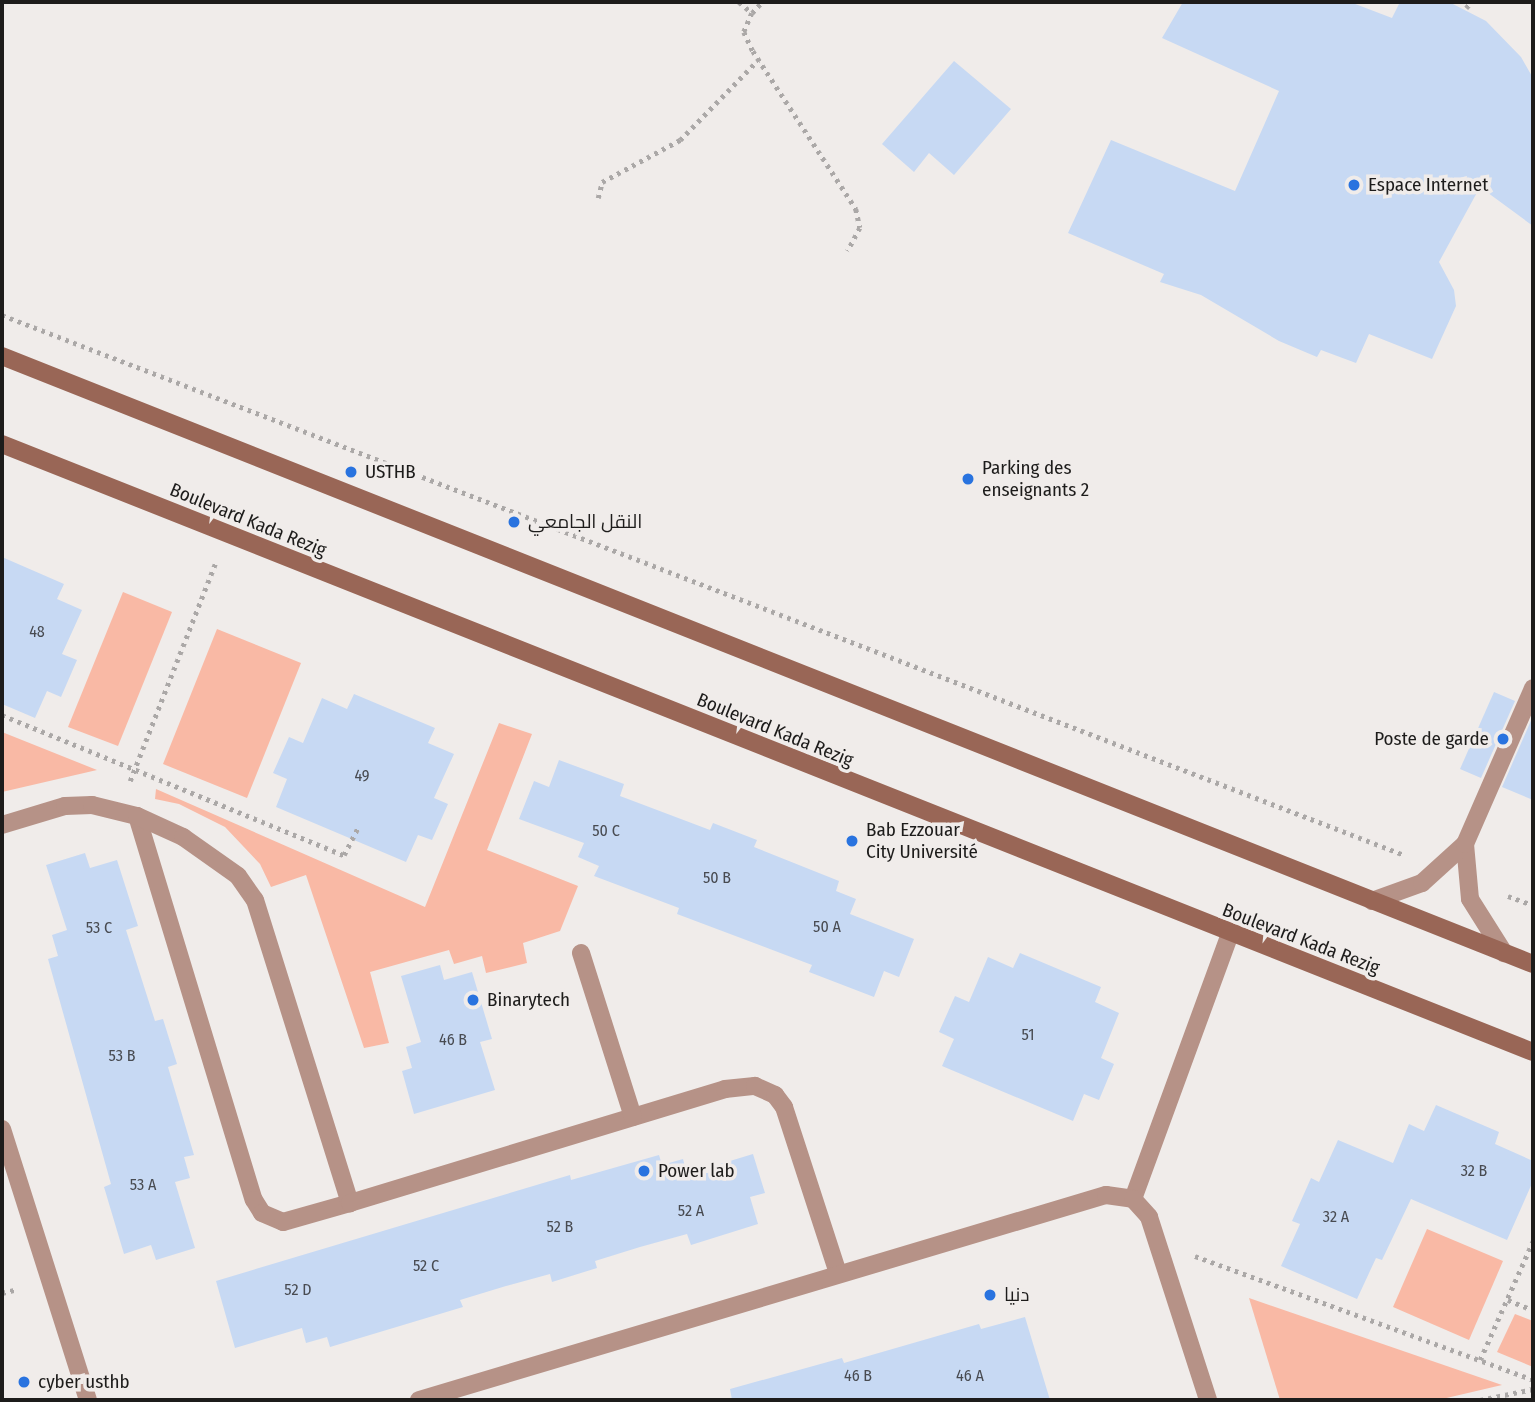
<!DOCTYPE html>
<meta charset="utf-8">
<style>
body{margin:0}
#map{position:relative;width:1535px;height:1402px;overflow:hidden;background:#f0ecea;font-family:"Fira Sans Condensed",Cairo,sans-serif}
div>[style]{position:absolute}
.green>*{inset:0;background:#f9b9a5}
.building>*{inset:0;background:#c7d9f3}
.path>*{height:4.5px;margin-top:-2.25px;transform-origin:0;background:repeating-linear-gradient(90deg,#aba8a7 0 3.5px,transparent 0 8.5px)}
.lane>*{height:18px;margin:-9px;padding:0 9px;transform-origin:9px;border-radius:9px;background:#b69287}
.street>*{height:18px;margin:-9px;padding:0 9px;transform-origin:9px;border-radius:9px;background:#b69287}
.secondary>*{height:18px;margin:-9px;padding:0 9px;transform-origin:9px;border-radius:9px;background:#996656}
.dots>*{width:19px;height:19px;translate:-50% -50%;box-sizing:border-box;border:4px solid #f0ecea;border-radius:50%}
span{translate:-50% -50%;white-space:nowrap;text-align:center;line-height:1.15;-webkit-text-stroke:7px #f0ecea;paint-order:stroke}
.number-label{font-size:16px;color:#484b51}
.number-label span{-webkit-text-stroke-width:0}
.poi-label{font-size:19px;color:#1d1c1b}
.left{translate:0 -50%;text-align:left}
.right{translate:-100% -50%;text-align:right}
.street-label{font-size:19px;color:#1d1c1b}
.frame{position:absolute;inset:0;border:4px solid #1d1c1b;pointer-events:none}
</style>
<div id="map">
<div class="green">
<div style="clip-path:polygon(123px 592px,172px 612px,118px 746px,68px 727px)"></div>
<div style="clip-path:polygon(217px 629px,301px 663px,247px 798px,163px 764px)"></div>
<div style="clip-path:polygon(499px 723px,532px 734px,487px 850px,578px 886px,560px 931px,523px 943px,527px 963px,486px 973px,482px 956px,454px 964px,449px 950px,370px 972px,389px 1043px,364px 1048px,306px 875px,271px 887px,260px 864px,225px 827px,179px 804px,155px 799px,156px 789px,425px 907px)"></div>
<div style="clip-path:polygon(2px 732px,97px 770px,2px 792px)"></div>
<div style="clip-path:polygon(1427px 1229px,1503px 1261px,1469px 1340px,1393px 1307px)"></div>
<div style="clip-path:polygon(1249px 1298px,1502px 1385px,1438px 1400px,1280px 1400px)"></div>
<div style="clip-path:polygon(1515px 1314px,1533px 1321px,1533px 1367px,1497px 1352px)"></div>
</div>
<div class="building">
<div style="clip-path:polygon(1183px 2px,1350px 2px,1392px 18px,1400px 2px,1449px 2px,1486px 21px,1521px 57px,1533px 78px,1533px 226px,1480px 187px,1439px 262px,1454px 290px,1456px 306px,1432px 359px,1369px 334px,1356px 363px,1321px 350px,1317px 357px,1279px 341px,1201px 295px,1160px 282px,1164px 274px,1068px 233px,1111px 140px,1235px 191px,1279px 91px,1162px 38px)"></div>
<div style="clip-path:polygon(954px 61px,1011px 109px,954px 175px,929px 153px,914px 172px,882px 144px)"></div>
<div style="clip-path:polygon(2px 557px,64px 584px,57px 599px,82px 610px,62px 654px,77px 660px,61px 697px,47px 691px,35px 718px,2px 704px)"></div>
<div style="clip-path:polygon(1494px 692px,1515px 701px,1481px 778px,1460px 769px)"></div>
<div style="clip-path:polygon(354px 694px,435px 728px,428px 743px,454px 754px,434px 798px,448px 804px,432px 840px,418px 835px,406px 862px,276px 807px,287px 779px,273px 773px,289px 737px,303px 743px,322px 698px,347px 709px)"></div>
<div style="clip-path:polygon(1533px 716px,1533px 800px,1502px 787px)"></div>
<div style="clip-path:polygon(559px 760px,624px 784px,620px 796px,710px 830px,713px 823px,757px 840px,754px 847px,839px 881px,836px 891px,856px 899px,850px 914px,914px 939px,899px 977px,884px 971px,874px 997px,809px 972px,812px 965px,677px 914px,679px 908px,594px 876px,599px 866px,578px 857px,584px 843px,519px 819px,534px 781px,549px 787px)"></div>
<div style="clip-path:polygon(85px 853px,90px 868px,117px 860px,138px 926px,126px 930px,155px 1021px,163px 1019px,177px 1064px,168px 1067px,194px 1155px,184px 1157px,190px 1178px,175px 1182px,195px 1248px,156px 1260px,151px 1245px,124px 1254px,104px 1187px,111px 1184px,48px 959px,58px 956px,52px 935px,67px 930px,46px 865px)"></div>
<div style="clip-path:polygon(1020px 953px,1101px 987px,1095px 1002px,1119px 1013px,1101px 1058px,1114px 1064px,1099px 1100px,1084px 1094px,1073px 1121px,942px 1066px,954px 1039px,939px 1032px,955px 996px,969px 1002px,988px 957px,1013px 968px)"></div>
<div style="clip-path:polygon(440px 965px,444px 980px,472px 972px,492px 1039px,480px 1042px,495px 1090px,414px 1114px,402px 1071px,412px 1068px,406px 1047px,421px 1042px,401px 976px)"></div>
<div style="clip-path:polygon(1436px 1105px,1499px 1132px,1495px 1144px,1533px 1161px,1533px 1181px,1507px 1240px,1411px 1199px,1382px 1260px,1376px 1258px,1357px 1299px,1281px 1266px,1300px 1224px,1292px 1221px,1311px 1178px,1319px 1182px,1338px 1140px,1393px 1163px,1409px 1124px,1424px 1131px)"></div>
<div style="clip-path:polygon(753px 1154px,765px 1193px,750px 1197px,758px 1224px,691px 1245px,687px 1234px,640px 1247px,595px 1261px,597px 1268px,552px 1282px,550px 1274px,506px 1286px,460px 1300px,463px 1307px,330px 1347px,327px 1337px,306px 1343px,302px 1328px,235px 1348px,216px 1281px,570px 1175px,571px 1180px,659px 1155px,662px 1165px,683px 1159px,687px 1174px)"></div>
<div style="clip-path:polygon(1025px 1317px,1050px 1400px,732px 1400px,730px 1389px,842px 1358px,844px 1363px,979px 1324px,981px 1329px)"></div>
</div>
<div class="path">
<div style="left:739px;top:2px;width:17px;rotate:40deg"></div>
<div style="left:752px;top:13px;width:15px;rotate:-48deg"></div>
<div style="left:1466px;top:8px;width:8px;rotate:-50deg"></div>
<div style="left:752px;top:13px;width:21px;rotate:113deg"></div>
<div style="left:744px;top:32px;width:21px;rotate:65deg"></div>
<div style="left:753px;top:51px;width:189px;rotate:56.9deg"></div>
<div style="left:856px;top:209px;width:19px;rotate:78deg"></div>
<div style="left:860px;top:228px;width:26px;rotate:118deg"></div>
<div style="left:598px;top:198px;width:16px;rotate:-76deg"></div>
<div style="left:602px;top:182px;width:89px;rotate:-28.3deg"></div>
<div style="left:680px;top:140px;width:112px;rotate:-45.7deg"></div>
<div style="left:2px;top:315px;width:1500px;rotate:21.06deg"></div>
<div style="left:2px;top:715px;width:370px;rotate:22.3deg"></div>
<div style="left:344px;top:855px;width:33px;rotate:-63deg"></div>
<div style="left:130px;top:781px;width:233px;rotate:-68.6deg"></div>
<div style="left:1508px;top:896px;width:27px;rotate:20deg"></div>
<div style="left:1195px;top:1256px;width:360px;rotate:20.1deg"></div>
<div style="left:2px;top:1293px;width:16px;rotate:-14deg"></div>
<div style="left:1508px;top:1300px;width:27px;rotate:22deg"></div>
<div style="left:1480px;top:1360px;width:130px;rotate:-66deg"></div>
<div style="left:1480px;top:1400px;width:54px;rotate:-11.7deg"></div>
</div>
<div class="lane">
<div style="left:1465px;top:844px;width:55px;rotate:84.8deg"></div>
<div style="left:1470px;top:899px;width:64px;rotate:57.8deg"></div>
<div style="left:1372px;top:901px;width:53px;rotate:-19.8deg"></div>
<div style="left:1422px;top:883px;width:58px;rotate:-42.2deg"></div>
<div style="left:1465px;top:844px;width:170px;rotate:-66.4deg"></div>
</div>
<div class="street">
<div style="left:137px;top:816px;width:401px;rotate:73.1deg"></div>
<div style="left:254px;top:1200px;width:15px;rotate:58deg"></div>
<div style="left:262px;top:1213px;width:23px;rotate:23deg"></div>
<div style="left:283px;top:1222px;width:70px;rotate:-15.8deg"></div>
<div style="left:2px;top:825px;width:66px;rotate:-16.8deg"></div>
<div style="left:65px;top:806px;width:27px;rotate:-2deg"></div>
<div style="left:92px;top:805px;width:46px;rotate:13.7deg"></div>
<div style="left:137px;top:816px;width:51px;rotate:24.5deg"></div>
<div style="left:183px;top:837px;width:67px;rotate:35.3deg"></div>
<div style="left:238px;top:876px;width:29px;rotate:55deg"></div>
<div style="left:255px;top:900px;width:318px;rotate:72.6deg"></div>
<div style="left:350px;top:1203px;width:392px;rotate:-16.9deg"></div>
<div style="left:725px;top:1089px;width:30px;rotate:-6deg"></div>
<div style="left:755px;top:1086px;width:22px;rotate:24deg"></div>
<div style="left:775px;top:1095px;width:15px;rotate:53deg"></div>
<div style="left:784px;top:1107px;width:175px;rotate:72deg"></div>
<div style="left:581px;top:953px;width:172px;rotate:72.4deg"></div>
<div style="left:2px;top:1129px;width:284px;rotate:72.4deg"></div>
<div style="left:1133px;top:1199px;width:282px;rotate:-69.9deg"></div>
<div style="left:419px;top:1400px;width:717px;rotate:-16.62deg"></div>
<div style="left:1106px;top:1195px;width:27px;rotate:8deg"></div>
<div style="left:1133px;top:1199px;width:24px;rotate:48deg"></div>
<div style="left:1149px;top:1217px;width:192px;rotate:72.1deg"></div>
</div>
<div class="secondary">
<div style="left:2px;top:356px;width:1647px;rotate:21.66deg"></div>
<div style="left:2px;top:444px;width:1647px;rotate:21.66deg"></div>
</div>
<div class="dots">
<div style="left:1354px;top:185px;background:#2973df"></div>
<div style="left:351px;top:472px;background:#2973df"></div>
<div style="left:968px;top:479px;background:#2973df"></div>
<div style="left:514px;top:522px;background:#2973df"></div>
<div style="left:1503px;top:739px;background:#2973df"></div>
<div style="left:852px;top:841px;background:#2973df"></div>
<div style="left:473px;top:1000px;background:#2973df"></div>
<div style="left:644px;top:1171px;background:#2973df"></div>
<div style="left:990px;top:1295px;background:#2973df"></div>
<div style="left:24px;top:1382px;background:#2973df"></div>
</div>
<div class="number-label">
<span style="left:37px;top:632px">48</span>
<span style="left:362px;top:776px">49</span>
<span style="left:606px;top:831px">50 C</span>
<span style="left:717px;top:878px">50 B</span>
<span style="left:827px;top:927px">50 A</span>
<span style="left:99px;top:928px">53 C</span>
<span style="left:1028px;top:1035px">51</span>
<span style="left:453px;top:1040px">46 B</span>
<span style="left:122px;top:1056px">53 B</span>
<span style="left:1474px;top:1171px">32 B</span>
<span style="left:143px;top:1185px">53 A</span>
<span style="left:691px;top:1211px">52 A</span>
<span style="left:1336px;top:1217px">32 A</span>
<span style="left:560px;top:1227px">52 B</span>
<span style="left:426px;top:1266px">52 C</span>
<span style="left:298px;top:1290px">52 D</span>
<span style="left:858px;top:1376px">46 B</span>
<span style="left:970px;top:1376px">46 A</span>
</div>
<div class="poi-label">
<span class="left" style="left:1368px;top:185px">Espace Internet</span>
<span class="left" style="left:982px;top:479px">Parking des<br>enseignants 2</span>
<span class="left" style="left:365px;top:472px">USTHB</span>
<span class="left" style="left:528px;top:522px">النقل الجامعي</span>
<span class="right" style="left:1489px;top:739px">Poste de garde</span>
<span class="left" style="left:866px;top:841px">Bab Ezzouar<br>City Université</span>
<span class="left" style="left:487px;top:1000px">Binarytech</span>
<span class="left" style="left:658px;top:1171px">Power lab</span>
<span class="left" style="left:1004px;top:1295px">دنيا</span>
<span class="left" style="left:38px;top:1382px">cyber usthb</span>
</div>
<div class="street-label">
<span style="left:248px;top:520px;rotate:22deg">Boulevard Kada Rezig</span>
<span style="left:775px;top:730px;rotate:22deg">Boulevard Kada Rezig</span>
<span style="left:1301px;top:939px;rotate:21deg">Boulevard Kada Rezig</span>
</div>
<div class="frame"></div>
</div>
